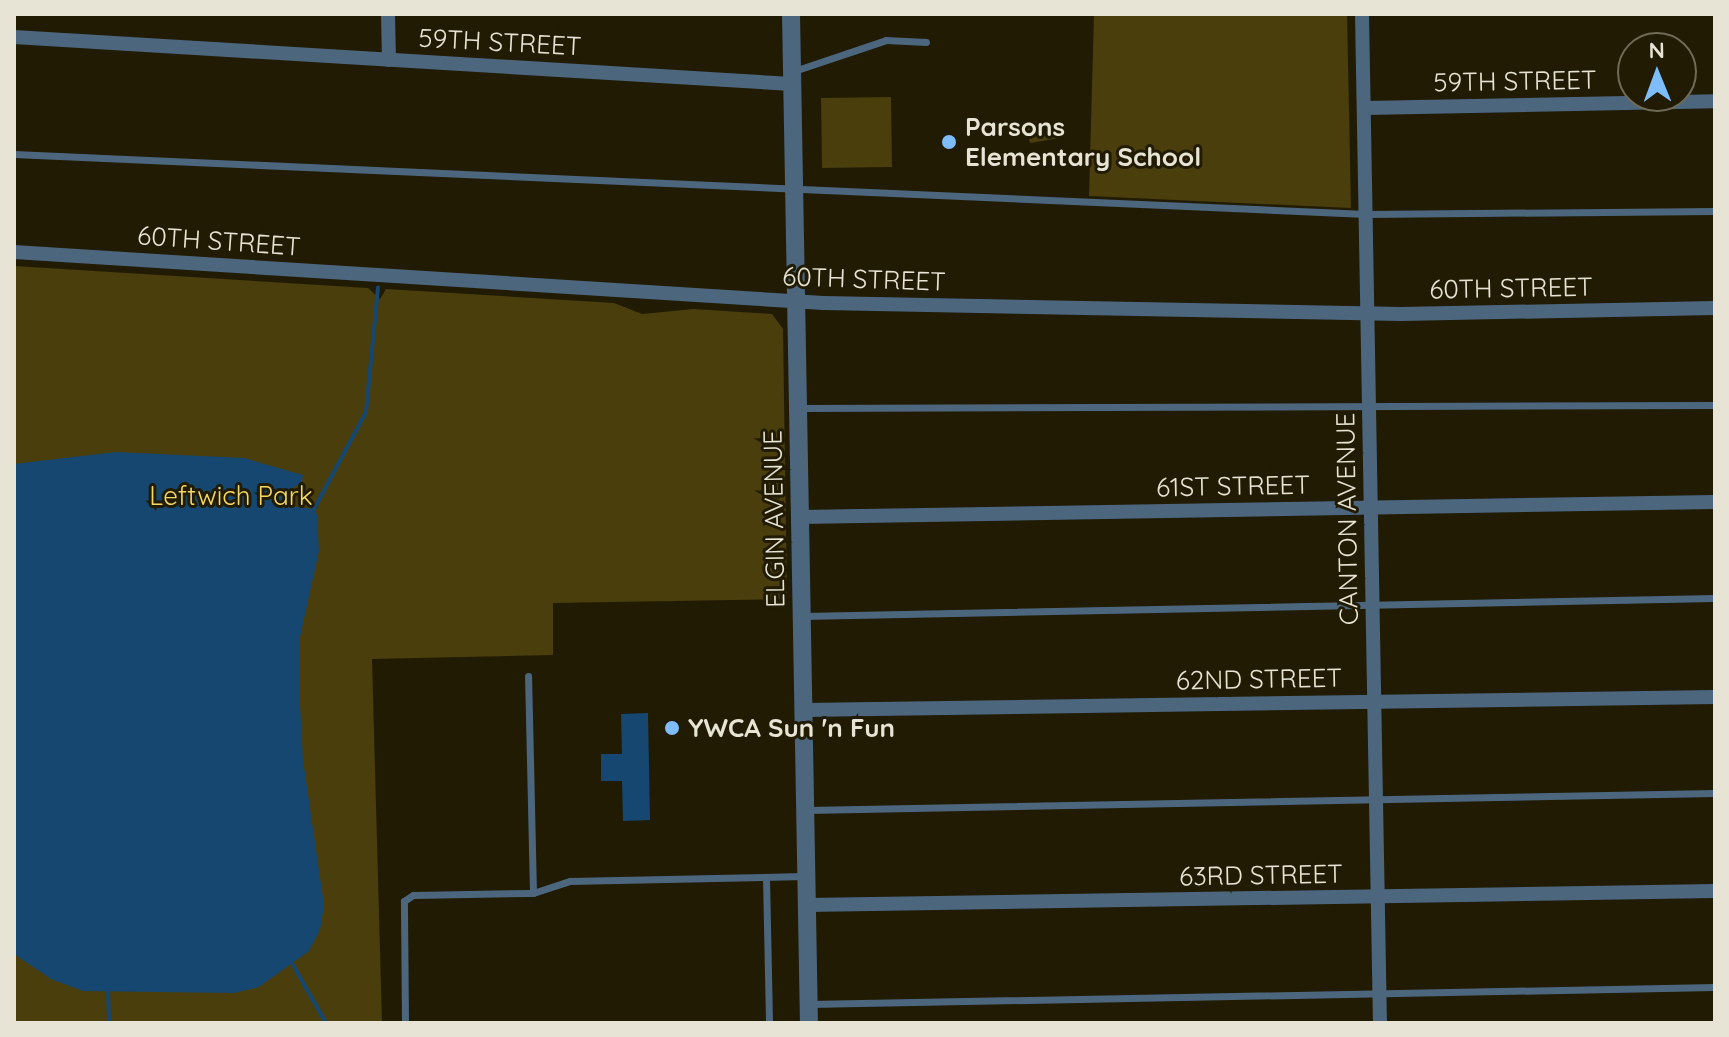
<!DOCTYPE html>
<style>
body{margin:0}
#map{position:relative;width:1729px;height:1037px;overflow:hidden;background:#211b03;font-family:Quicksand,sans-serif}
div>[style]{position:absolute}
.green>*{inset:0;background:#493e0c}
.water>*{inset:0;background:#164771}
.stream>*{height:4px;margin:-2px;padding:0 2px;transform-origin:2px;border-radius:2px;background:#164771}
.service>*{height:7px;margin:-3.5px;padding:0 3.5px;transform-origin:3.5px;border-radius:3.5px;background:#4c667e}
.minor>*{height:14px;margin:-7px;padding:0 7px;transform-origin:7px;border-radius:7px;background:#4c667e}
.tertiary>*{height:18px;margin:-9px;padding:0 9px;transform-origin:9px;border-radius:9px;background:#4c667e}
.dots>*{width:22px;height:22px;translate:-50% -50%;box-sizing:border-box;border:4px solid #211b03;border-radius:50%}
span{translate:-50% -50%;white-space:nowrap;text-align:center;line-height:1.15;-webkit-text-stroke:6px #211b03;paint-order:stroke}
.street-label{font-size:26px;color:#e7e4d5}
.poi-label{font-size:26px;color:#e7e4d5;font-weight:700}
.left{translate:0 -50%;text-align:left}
.park-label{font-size:26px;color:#f5d963}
.frame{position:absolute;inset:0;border:16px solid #e7e4d5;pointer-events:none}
.north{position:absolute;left:1617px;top:32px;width:80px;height:80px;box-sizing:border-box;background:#211b03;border:2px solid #706b57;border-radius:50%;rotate:359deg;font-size:22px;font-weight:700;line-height:32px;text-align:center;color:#e7e4d5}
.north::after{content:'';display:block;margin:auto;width:28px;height:36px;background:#7ebdf9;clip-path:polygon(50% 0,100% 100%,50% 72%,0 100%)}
</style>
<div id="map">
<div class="green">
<div style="clip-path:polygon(1094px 14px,1347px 14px,1351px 208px,1089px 196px)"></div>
<div style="clip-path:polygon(891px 97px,892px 167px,822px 168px,821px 98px)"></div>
<div style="clip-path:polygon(1030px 121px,1056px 123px,1060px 138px,1030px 143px,1025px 124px)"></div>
<div style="clip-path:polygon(14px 266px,368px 288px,380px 299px,386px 289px,614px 303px,642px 314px,694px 309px,772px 314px,783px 329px,787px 599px,553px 603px,553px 655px,372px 659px,382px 1023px,14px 1023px)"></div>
</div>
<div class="water">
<div style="clip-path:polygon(116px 452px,244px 458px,303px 475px,302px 482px,288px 491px,290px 506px,314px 509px,317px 515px,319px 551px,300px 637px,299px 686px,303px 760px,324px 905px,320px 930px,309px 951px,259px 987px,234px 993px,83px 991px,51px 979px,14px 954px,14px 464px)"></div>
<div style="clip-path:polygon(648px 713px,650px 820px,623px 821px,622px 781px,601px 781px,601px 754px,622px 754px,621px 714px)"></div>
</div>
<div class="stream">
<div style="left:314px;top:509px;width:110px;rotate:-61.8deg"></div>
<div style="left:366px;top:412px;width:125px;rotate:-84.5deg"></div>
<div style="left:293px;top:965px;width:67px;rotate:60.4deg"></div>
<div style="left:108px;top:991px;width:32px;rotate:88deg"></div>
</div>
<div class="service">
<div style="left:794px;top:71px;width:97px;rotate:-18.6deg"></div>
<div style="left:886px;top:40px;width:40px;rotate:2.9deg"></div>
<div style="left:14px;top:154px;width:1353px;rotate:2.54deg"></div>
<div style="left:1366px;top:214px;width:349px;rotate:-0.5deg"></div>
<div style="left:800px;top:408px;width:915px;rotate:-0.19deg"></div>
<div style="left:802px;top:616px;width:913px;rotate:-1.13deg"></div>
<div style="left:807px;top:810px;width:908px;rotate:-1.07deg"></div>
<div style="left:766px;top:878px;width:145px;rotate:88.8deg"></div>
<div style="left:533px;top:893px;width:39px;rotate:-18deg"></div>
<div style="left:570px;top:881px;width:235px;rotate:-1.2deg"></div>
<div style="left:809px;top:1004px;width:906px;rotate:-1.07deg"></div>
<div style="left:405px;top:1023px;width:122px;rotate:-90.5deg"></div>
<div style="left:404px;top:901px;width:11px;rotate:-34deg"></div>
<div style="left:413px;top:895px;width:120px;rotate:-1deg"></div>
<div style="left:533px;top:893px;width:217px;rotate:-91.3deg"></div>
</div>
<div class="minor">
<div style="left:388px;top:14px;width:46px;rotate:88.8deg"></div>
<div style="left:1362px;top:14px;width:1009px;rotate:88.98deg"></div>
<div style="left:14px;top:37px;width:779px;rotate:3.46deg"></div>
<div style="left:1364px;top:108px;width:351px;rotate:-1.1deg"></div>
<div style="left:14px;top:252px;width:811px;rotate:3.61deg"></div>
<div style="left:823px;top:303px;width:578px;rotate:1.09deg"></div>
<div style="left:1401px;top:314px;width:314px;rotate:-1.1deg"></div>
<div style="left:800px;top:517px;width:915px;rotate:-0.94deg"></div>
<div style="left:803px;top:710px;width:912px;rotate:-0.82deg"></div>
<div style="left:807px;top:905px;width:908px;rotate:-0.88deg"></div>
</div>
<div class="tertiary">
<div style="left:791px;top:14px;width:1009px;rotate:88.98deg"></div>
</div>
<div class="dots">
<div style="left:949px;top:142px;background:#7ebdf9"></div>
<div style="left:672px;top:728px;background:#7ebdf9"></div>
</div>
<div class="street-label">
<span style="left:500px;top:42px;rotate:3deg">59TH STREET</span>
<span style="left:1515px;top:81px;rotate:-1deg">59TH STREET</span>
<span style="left:219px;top:241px;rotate:4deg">60TH STREET</span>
<span style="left:864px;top:279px;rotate:2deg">60TH STREET</span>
<span style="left:1511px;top:288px;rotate:-1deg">60TH STREET</span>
<span style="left:1233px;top:486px;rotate:-1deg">61ST STREET</span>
<span style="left:774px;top:519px;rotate:-91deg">ELGIN AVENUE</span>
<span style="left:1347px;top:519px;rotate:-91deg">CANTON AVENUE</span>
<span style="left:1259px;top:679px;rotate:-1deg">62ND STREET</span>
<span style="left:1261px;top:875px;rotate:-1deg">63RD STREET</span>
</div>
<div class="poi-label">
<span class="left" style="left:965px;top:142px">Parsons<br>Elementary School</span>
<span class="left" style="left:688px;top:728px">YWCA Sun 'n Fun</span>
</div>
<div class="park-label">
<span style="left:231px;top:496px">Leftwich Park</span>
</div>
<div class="frame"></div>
<div class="north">N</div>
</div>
